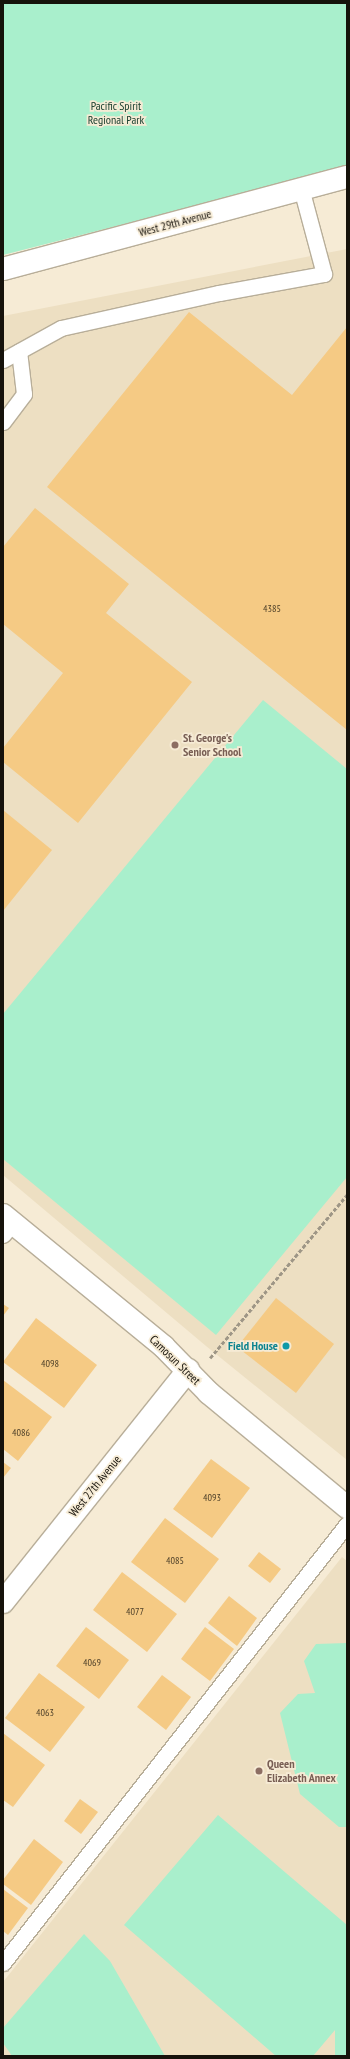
<!DOCTYPE html>
<style>
body{margin:0}
#map{position:relative;width:350px;height:2059px;overflow:hidden;background:#f6ebd5;font-family:"PT Sans Narrow",sans-serif}
div>[style]{position:absolute}
.built>*{inset:0;background:#eddfc2}
.green>*{inset:0;background:#a9efcc}
.building>*{inset:0;background:#f5ca84}
.path>*{height:2.5px;margin-top:-1.25px;transform-origin:0;background:repeating-linear-gradient(90deg,#9e9686 0 4px,transparent 0 6px)}
.roads{filter:drop-shadow(1px 0 #b8ae99) drop-shadow(-1px 0 #b8ae99) drop-shadow(0 1px #b8ae99) drop-shadow(0 -1px #b8ae99)}
.lane>*{height:15px;margin:-7.5px;padding:0 7.5px;transform-origin:7.5px;border-radius:7.5px;background:#fff}
.street>*{height:22px;margin:-11px;padding:0 11px;transform-origin:11px;border-radius:11px;background:#fff}
.dots>*{width:11px;height:11px;translate:-50% -50%;box-sizing:border-box;border:2px solid #f6ebd5;border-radius:50%}
span{translate:-50% -50%;white-space:nowrap;text-align:center;line-height:1.15;-webkit-text-stroke:3.5px #f6ebd5;paint-order:stroke}
.number-label{font-size:10px;color:#4e4029}
.number-label span{-webkit-text-stroke-width:0}
.park-label{font-size:12px;color:#1c4131}
.street-label{font-size:12px;color:#16120b}
.education-label{font-size:12px;color:#785e54;font-weight:700}
.left{translate:0 -50%;text-align:left}
.culture-label{font-size:12px;color:#0d838f;font-weight:700}
.right{translate:-100% -50%;text-align:right}
.frame{position:absolute;inset:0;border:4px solid #16120b;pointer-events:none}
</style>
<div id="map">
<div class="built">
<div style="clip-path:polygon(347px 249px,347px 1460px,206px 1346px,3px 1175px,3px 316px)"></div>
<div style="clip-path:polygon(342px 1557px,347px 1561px,347px 2056px,3px 2056px,3px 1982px)"></div>
</div>
<div class="green">
<div style="clip-path:polygon(3px 3px,347px 3px,347px 167px,3px 255px)"></div>
<div style="clip-path:polygon(263px 700px,347px 769px,347px 1177px,216px 1335px,3px 1159px,3px 1014px)"></div>
<div style="clip-path:polygon(347px 1643px,347px 1827px,339px 1827px,300px 1794px,280px 1713px,298px 1694px,315px 1693px,304px 1661px,316px 1644px)"></div>
<div style="clip-path:polygon(218px 1815px,347px 1925px,347px 2056px,335px 2056px,335px 2030px,313px 2056px,276px 2056px,124px 1925px)"></div>
<div style="clip-path:polygon(84px 1934px,110px 1961px,165px 2056px,12px 2056px,3px 2043px,3px 2028px)"></div>
</div>
<div class="building">
<div style="clip-path:polygon(189px 312px,292px 395px,347px 327px,347px 730px,47px 487px)"></div>
<div style="clip-path:polygon(35px 508px,129px 584px,106px 613px,192px 682px,78px 823px,3px 762px,3px 748px,63px 673px,3px 624px,3px 547px)"></div>
<div style="clip-path:polygon(3px 810px,52px 850px,3px 911px)"></div>
<div style="clip-path:polygon(276px 1298px,334px 1344px,296px 1393px,237px 1347px)"></div>
<div style="clip-path:polygon(3px 1304px,9px 1308px,3px 1316px)"></div>
<div style="clip-path:polygon(36px 1318px,97px 1365px,64px 1408px,3px 1362px)"></div>
<div style="clip-path:polygon(3px 1380px,52px 1417px,18px 1461px,3px 1449px)"></div>
<div style="clip-path:polygon(211px 1459px,250px 1488px,212px 1538px,173px 1509px)"></div>
<div style="clip-path:polygon(3px 1462px,11px 1468px,3px 1478px)"></div>
<div style="clip-path:polygon(165px 1518px,219px 1559px,185px 1603px,131px 1562px)"></div>
<div style="clip-path:polygon(259px 1552px,281px 1569px,270px 1583px,248px 1566px)"></div>
<div style="clip-path:polygon(122px 1572px,177px 1614px,147px 1652px,93px 1610px)"></div>
<div style="clip-path:polygon(229px 1596px,257px 1618px,237px 1646px,208px 1623px)"></div>
<div style="clip-path:polygon(86px 1627px,129px 1660px,99px 1699px,56px 1666px)"></div>
<div style="clip-path:polygon(205px 1627px,234px 1649px,210px 1681px,181px 1659px)"></div>
<div style="clip-path:polygon(39px 1673px,85px 1707px,50px 1752px,5px 1718px)"></div>
<div style="clip-path:polygon(162px 1675px,191px 1697px,166px 1730px,137px 1707px)"></div>
<div style="clip-path:polygon(3px 1733px,45px 1765px,13px 1807px,3px 1800px)"></div>
<div style="clip-path:polygon(80px 1799px,98px 1812px,81px 1834px,64px 1821px)"></div>
<div style="clip-path:polygon(34px 1839px,63px 1862px,31px 1905px,3px 1884px,3px 1880px)"></div>
<div style="clip-path:polygon(3px 1889px,28px 1908px,8px 1935px,3px 1931px)"></div>
</div>
<div class="path">
<div style="left:210px;top:1358px;width:213px;rotate:-50deg"></div>
</div>
<div class="roads">
<div class="lane">
<div style="left:3px;top:360px;width:66px;rotate:-28.9deg"></div>
<div style="left:61px;top:328px;width:162px;rotate:-12.5deg"></div>
<div style="left:219px;top:293px;width:107px;rotate:-10.3deg"></div>
<div style="left:324px;top:274px;width:89px;rotate:-105deg"></div>
<div style="left:3px;top:422px;width:35px;rotate:-53deg"></div>
<div style="left:24px;top:394px;width:43px;rotate:-96.6deg"></div>
<div style="left:3px;top:1235px;width:16px;rotate:-50deg"></div>
<div style="left:3px;top:1963px;width:558px;rotate:-51.92deg"></div>
</div>
<div class="street">
<div style="left:3px;top:269px;width:356px;rotate:-15deg"></div>
<div style="left:3px;top:1215px;width:208px;rotate:39.3deg"></div>
<div style="left:164px;top:1347px;width:64px;rotate:45.6deg"></div>
<div style="left:209px;top:1393px;width:179px;rotate:39.6deg"></div>
<div style="left:3px;top:1602px;width:297px;rotate:-51.4deg"></div>
</div>
</div>
<div class="dots">
<div style="left:175px;top:745px;background:#8d6e63"></div>
<div style="left:286px;top:1346px;background:#0f9aa8"></div>
<div style="left:259px;top:1771px;background:#8d6e63"></div>
</div>
<div class="number-label">
<span style="left:272px;top:609px">4385</span>
<span style="left:50px;top:1364px">4098</span>
<span style="left:21px;top:1433px">4086</span>
<span style="left:212px;top:1498px">4093</span>
<span style="left:175px;top:1561px">4085</span>
<span style="left:135px;top:1612px">4077</span>
<span style="left:92px;top:1663px">4069</span>
<span style="left:45px;top:1713px">4063</span>
</div>
<div class="park-label">
<span style="left:116px;top:113px">Pacific Spirit<br>Regional Park</span>
</div>
<div class="street-label">
<span style="left:175px;top:223px;rotate:-15deg">West 29th Avenue</span>
<span style="left:175px;top:1360px;rotate:44deg">Camosun Street</span>
<span style="left:95px;top:1486px;rotate:-51deg">West 27th Avenue</span>
</div>
<div class="education-label">
<span class="left" style="left:183px;top:745px">St. George's<br>Senior School</span>
<span class="left" style="left:267px;top:1771px">Queen<br>Elizabeth Annex</span>
</div>
<div class="culture-label">
<span class="right" style="left:278px;top:1346px">Field House</span>
</div>
<div class="frame"></div>
</div>
